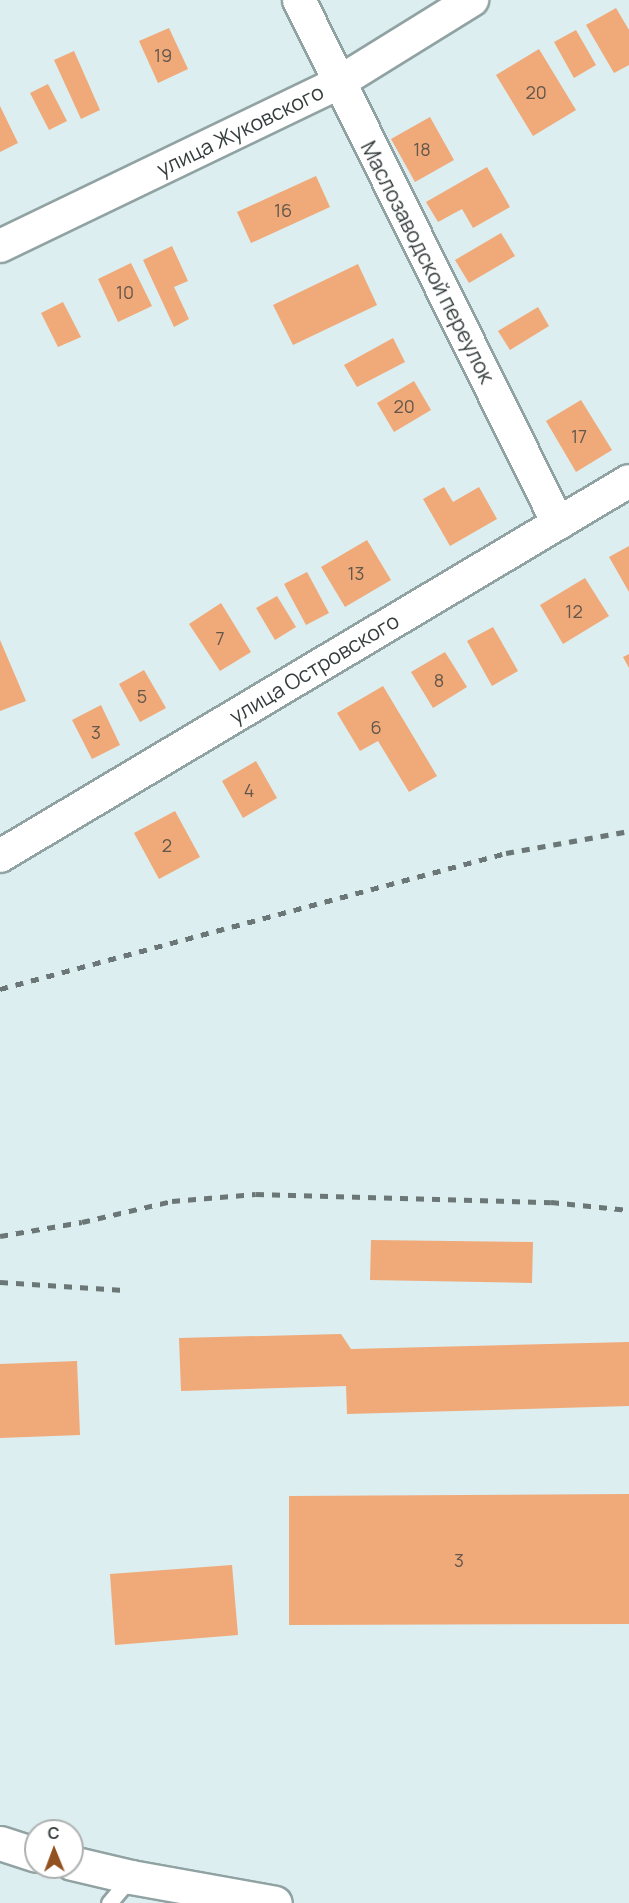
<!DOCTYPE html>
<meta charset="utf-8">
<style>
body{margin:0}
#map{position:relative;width:629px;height:1903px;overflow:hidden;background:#dceeef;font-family:Manrope,sans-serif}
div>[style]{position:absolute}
.building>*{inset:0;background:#f0a979}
.roads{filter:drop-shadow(2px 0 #91a2a3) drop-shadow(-2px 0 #91a2a3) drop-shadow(0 2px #91a2a3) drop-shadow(0 -2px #91a2a3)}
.service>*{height:15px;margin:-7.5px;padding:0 7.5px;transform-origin:7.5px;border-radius:7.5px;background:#fff}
.minor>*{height:32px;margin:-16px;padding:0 16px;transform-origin:16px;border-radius:16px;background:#fff}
.secondary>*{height:33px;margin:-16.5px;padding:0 16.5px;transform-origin:16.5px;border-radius:16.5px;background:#fff}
.rail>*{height:4.5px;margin-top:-2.25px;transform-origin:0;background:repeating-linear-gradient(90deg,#6b7676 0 8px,transparent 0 16px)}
span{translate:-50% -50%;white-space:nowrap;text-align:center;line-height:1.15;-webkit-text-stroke:4.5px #fff;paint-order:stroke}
.number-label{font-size:18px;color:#64574b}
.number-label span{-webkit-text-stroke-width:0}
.street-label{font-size:21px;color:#353c3c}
.north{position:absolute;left:24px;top:1819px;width:60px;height:60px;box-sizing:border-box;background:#fff;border:2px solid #aeb1b1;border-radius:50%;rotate:359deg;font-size:16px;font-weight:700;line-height:24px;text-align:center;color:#353c3c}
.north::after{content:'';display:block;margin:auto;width:21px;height:27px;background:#93511f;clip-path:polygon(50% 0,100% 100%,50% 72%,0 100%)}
</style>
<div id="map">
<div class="building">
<div style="clip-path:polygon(616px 8px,629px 30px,629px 65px,614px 73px,586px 25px)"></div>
<div style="clip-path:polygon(169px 28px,188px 69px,158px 83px,139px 41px)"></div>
<div style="clip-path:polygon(576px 30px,596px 65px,574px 78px,554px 42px)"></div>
<div style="clip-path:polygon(539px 49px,576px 110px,533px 136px,496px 75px)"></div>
<div style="clip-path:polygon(74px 51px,100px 110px,81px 119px,54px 60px)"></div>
<div style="clip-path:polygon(48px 84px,67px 121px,49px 130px,30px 93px)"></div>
<div style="clip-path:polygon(0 106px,18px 143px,0 152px)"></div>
<div style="clip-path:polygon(430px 117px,454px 160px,415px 182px,391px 139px)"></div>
<div style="clip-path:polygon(487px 167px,510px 207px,473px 228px,462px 209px,438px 222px,426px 202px)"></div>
<div style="clip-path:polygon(316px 176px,330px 207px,251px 243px,237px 212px)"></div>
<div style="clip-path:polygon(501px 233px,515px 256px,469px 283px,455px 260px)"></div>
<div style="clip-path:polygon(172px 246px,188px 281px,174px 287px,189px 319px,174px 327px,143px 260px)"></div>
<div style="clip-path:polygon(131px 263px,152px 306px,118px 322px,98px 279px)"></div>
<div style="clip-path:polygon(358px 264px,377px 305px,293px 345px,273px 305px)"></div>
<div style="clip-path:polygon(63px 302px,81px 337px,58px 347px,41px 313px)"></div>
<div style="clip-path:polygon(538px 307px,549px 326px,510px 350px,498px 331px)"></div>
<div style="clip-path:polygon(393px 338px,405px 362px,357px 387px,344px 365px)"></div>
<div style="clip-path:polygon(414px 381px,431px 410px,394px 432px,377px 403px)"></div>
<div style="clip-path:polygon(581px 400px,612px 450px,576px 472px,546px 421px)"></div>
<div style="clip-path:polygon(444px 487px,453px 502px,479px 487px,497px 519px,450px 546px,423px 499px)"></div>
<div style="clip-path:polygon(367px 540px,391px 580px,345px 607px,321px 567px)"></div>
<div style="clip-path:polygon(629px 546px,629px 592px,609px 557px)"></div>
<div style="clip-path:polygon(307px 572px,329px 613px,306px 625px,284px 584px)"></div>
<div style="clip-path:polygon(585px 578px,609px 616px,563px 644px,540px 605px)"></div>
<div style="clip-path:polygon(277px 596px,296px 627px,275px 640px,256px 608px)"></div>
<div style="clip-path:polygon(221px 603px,251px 652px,220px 671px,189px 624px)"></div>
<div style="clip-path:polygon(493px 627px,518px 671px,492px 686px,467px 641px)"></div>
<div style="clip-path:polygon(0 640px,26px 701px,0 711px)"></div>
<div style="clip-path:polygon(445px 652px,467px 687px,433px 708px,411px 672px)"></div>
<div style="clip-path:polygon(629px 654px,629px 668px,623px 657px)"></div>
<div style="clip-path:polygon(144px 670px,166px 708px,140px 722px,119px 684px)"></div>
<div style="clip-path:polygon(383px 686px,437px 776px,409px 792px,378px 741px,360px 751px,337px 713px)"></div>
<div style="clip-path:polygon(101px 705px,120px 745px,92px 759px,72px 720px)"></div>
<div style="clip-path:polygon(256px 761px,277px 798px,243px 818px,222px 781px)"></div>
<div style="clip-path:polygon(175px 811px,200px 857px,159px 879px,134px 833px)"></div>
<div style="clip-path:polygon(371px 1240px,533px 1242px,532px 1283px,370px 1280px)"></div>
<div style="clip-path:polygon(341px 1334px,351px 1349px,629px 1342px,629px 1406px,347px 1414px,346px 1386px,181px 1391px,179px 1338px)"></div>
<div style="clip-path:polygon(77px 1361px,80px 1435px,0 1438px,0 1364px)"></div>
<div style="clip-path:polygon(629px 1494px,629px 1624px,289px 1625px,289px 1496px)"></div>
<div style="clip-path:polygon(232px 1565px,238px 1635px,115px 1645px,110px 1574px)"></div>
</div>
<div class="roads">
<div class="service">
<div style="left:109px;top:1903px;width:34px;rotate:-50deg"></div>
</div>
<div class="minor">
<div style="left:299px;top:0;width:584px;rotate:63.65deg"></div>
<div style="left:0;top:246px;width:375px;rotate:-25.7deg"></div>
<div style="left:338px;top:83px;width:158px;rotate:-31.8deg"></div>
<div style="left:0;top:856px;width:732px;rotate:-30.8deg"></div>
</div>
<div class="secondary">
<div style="left:0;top:1843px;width:38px;rotate:18deg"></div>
<div style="left:72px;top:1863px;width:61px;rotate:13.3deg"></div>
<div style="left:131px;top:1877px;width:146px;rotate:10.2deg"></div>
</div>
</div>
<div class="rail">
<div style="left:0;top:989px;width:524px;rotate:-15.04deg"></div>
<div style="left:506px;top:853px;width:125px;rotate:-10.1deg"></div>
<div style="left:0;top:1236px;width:83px;rotate:-9.7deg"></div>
<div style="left:82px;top:1222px;width:92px;rotate:-13.1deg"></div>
<div style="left:172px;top:1201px;width:84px;rotate:-4.8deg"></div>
<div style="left:256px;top:1194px;width:295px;rotate:1.6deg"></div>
<div style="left:551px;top:1202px;width:78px;rotate:5.9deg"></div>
<div style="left:0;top:1282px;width:124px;rotate:3.7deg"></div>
</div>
<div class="number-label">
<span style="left:163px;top:55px">19</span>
<span style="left:536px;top:92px">20</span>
<span style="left:422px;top:149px">18</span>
<span style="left:283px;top:210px">16</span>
<span style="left:125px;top:292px">10</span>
<span style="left:404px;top:406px">20</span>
<span style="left:579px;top:436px">17</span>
<span style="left:356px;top:573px">13</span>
<span style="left:574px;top:611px">12</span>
<span style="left:220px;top:638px">7</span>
<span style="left:439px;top:680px">8</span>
<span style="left:142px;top:696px">5</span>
<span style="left:376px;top:727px">6</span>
<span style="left:96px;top:732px">3</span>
<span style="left:249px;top:790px">4</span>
<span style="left:167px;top:845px">2</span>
<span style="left:459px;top:1560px">3</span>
</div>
<div class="street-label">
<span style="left:240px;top:130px;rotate:-26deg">улица Жуковского</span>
<span style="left:428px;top:262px;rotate:63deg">Маслозаводской переулок</span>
<span style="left:314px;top:668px;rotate:-31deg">улица Островского</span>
</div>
<div class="north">С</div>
</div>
